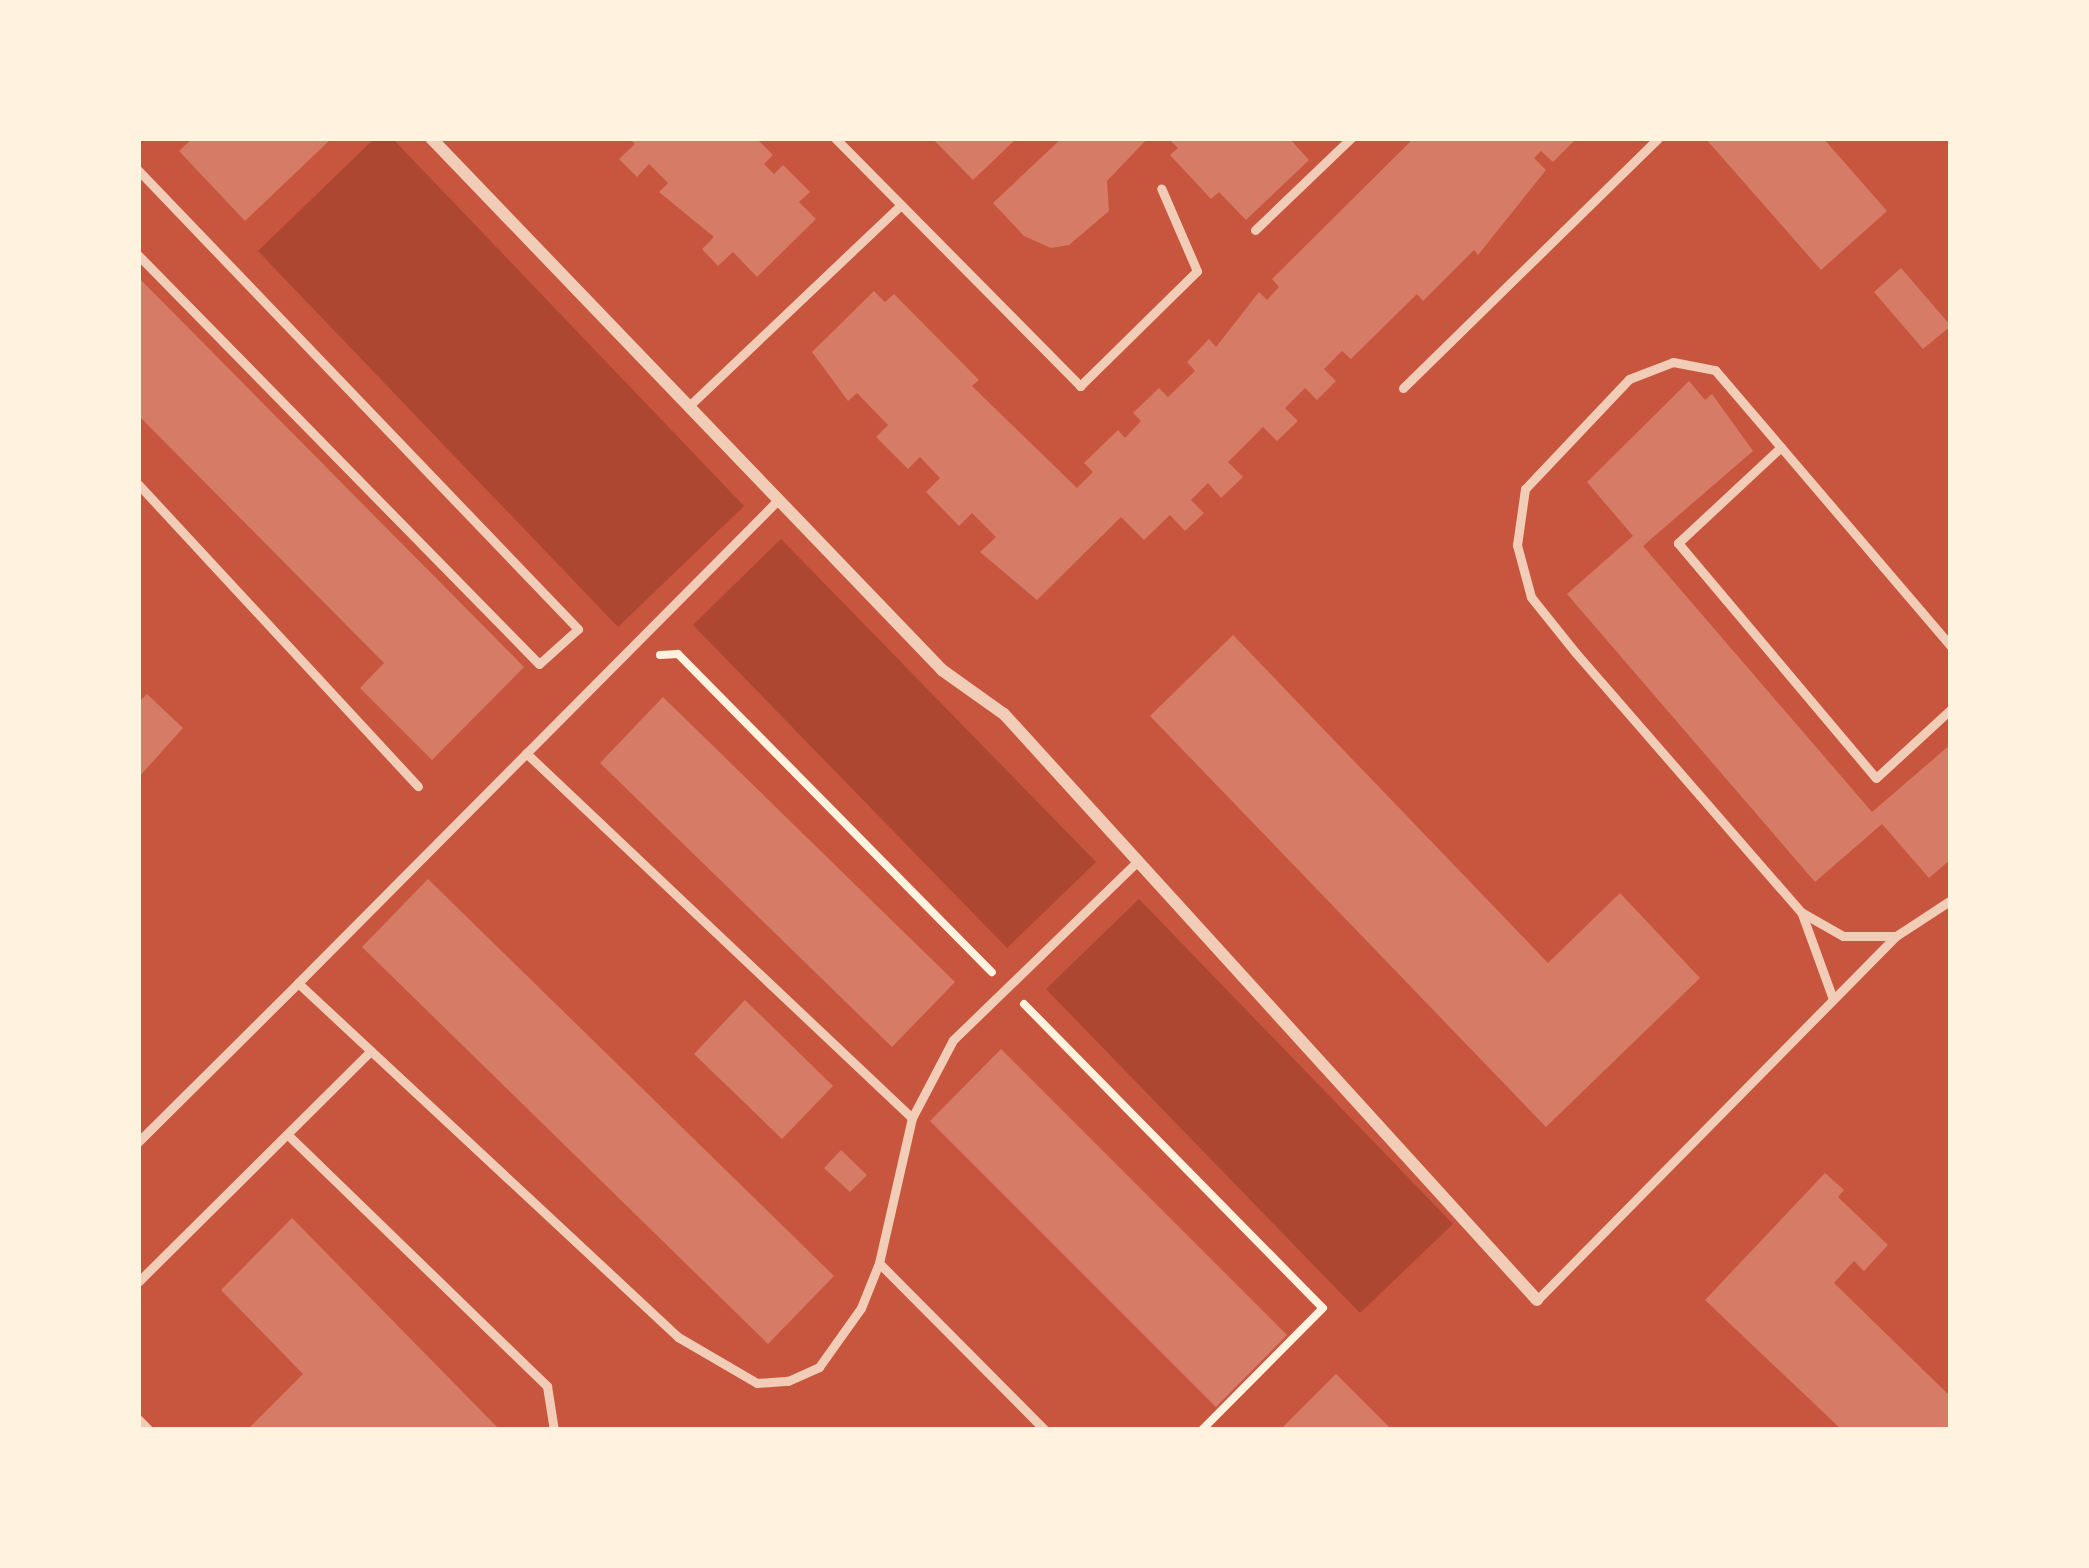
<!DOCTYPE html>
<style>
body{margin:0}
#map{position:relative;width:2089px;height:1568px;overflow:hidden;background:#c8553d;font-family:Raleway,sans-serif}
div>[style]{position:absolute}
.green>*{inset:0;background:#ae4732}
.building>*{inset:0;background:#d67c66}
.path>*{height:8px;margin:-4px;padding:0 4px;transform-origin:4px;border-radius:4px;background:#fff3e0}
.service>*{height:9px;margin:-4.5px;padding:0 4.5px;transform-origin:4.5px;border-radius:4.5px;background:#f1ccb7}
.minor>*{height:12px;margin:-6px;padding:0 6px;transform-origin:6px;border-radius:6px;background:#f1ccb7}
span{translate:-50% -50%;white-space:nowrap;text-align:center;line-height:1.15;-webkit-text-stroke:12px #fff3e0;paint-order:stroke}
.frame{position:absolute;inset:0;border:141px solid #fff3e0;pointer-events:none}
</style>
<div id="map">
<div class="green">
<div style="clip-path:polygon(375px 138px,392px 138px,744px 506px,618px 627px,258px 251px)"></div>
<div style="clip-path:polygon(781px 539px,1096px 862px,1007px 948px,693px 625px)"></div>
<div style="clip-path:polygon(1139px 899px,1453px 1224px,1360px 1313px,1046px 989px)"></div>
</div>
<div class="building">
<div style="clip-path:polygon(193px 138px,332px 138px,245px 221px,179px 151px)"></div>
<div style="clip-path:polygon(629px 138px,756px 138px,773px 155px,764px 164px,774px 174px,783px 165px,810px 192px,799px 202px,816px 219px,757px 277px,733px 252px,718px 266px,702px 249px,714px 237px,659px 192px,668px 183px,649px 164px,637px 177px,619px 159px,635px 144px)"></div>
<div style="clip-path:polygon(932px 138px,1017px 138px,973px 180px)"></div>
<div style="clip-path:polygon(1062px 138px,1148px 138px,1107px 181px,1109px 211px,1069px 245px,1051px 248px,1024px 236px,993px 203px)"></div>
<div style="clip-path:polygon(1168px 138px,1289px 138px,1309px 160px,1246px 220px,1219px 192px,1211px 199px,1170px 155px,1178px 148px)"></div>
<div style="clip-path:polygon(1414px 138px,1577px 138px,1553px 162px,1541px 151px,1534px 158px,1546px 170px,1478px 255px,1474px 250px,1423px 301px,1417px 294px,1351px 359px,1342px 351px,1324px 369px,1336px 381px,1317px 400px,1305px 388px,1285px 408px,1298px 421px,1277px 441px,1263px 427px,1228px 462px,1243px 477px,1221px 498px,1208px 483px,1191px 500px,1204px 513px,1185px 531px,1170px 515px,1144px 540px,1121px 517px,1037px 600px,980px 552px,996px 537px,972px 513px,959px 526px,926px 492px,940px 478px,920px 457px,908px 469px,876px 437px,888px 425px,857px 393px,848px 401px,812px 352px,874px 291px,885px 302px,894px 294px,979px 380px,972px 386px,1077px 488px,1093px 472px,1084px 463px,1118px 430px,1125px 438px,1141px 421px,1133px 413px,1159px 388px,1168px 397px,1195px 371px,1187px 362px,1209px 339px,1216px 347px,1259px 292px,1267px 300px,1279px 287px,1272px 279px)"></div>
<div style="clip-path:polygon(1705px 138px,1823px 138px,1887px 211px,1821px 270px)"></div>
<div style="clip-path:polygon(1901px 268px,1951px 326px,1923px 349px,1874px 292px)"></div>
<div style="clip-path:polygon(138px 277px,524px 667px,432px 760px,360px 688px,384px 663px,138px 415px)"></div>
<div style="clip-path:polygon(1689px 381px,1705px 400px,1712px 394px,1753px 451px,1643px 546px,1872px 812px,1951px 744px,1951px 859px,1929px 878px,1882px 824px,1815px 882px,1567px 594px,1633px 536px,1587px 482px)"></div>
<div style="clip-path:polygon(1233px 635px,1548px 963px,1620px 893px,1700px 978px,1546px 1127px,1150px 716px)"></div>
<div style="clip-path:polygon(147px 694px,183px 728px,138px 778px,138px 703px)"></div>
<div style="clip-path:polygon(663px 697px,955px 982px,892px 1047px,600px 763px)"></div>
<div style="clip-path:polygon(428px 879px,834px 1276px,768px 1344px,362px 947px)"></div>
<div style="clip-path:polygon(745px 1000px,833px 1086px,782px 1139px,694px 1054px)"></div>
<div style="clip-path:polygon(1001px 1049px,1287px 1335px,1216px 1407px,930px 1121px)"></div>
<div style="clip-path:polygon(841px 1150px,867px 1175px,850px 1192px,824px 1168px)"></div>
<div style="clip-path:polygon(1825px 1173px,1844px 1190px,1838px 1197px,1888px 1245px,1864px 1271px,1854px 1261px,1834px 1283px,1951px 1397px,1951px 1430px,1842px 1430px,1705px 1300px)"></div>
<div style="clip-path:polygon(292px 1218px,500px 1430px,247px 1430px,303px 1374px,221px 1290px)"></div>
<div style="clip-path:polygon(1336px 1374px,1392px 1430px,1280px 1430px)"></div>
</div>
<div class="path">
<div style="left:660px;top:655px;width:18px;rotate:-3deg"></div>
<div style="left:678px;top:654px;width:447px;rotate:45.4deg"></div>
<div style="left:1024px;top:1004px;width:426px;rotate:45.5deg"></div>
<div style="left:1323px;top:1308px;width:172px;rotate:134.8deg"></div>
</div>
<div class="service">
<div style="left:835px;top:138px;width:349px;rotate:45.3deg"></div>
<div style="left:1080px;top:386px;width:164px;rotate:-44.5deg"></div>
<div style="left:1197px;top:271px;width:90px;rotate:-113.4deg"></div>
<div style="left:138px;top:170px;width:636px;rotate:46.21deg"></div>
<div style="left:578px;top:629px;width:52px;rotate:138.1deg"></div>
<div style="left:539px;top:664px;width:573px;rotate:-134.43deg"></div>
<div style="left:1255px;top:230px;width:133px;rotate:-43.8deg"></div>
<div style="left:1403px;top:388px;width:357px;rotate:-44.4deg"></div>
<div style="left:690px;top:405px;width:291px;rotate:-43.5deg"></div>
<div style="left:1781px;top:447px;width:141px;rotate:137deg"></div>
<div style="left:1678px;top:543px;width:307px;rotate:49.9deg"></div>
<div style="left:1876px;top:778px;width:102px;rotate:-42.6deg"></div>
<div style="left:138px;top:484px;width:412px;rotate:47.2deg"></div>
<div style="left:526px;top:753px;width:531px;rotate:43.4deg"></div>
<div style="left:1802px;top:914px;width:90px;rotate:70deg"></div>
<div style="left:1896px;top:936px;width:53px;rotate:180deg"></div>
<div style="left:1843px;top:936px;width:48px;rotate:-150.3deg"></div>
<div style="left:1801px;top:912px;width:344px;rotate:-131deg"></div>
<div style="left:1575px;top:652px;width:70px;rotate:-128.7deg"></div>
<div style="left:1531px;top:597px;width:54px;rotate:-105.1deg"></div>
<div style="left:1517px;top:545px;width:57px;rotate:-81.9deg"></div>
<div style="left:1525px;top:489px;width:151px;rotate:-46.6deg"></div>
<div style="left:1629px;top:379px;width:47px;rotate:-21.1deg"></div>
<div style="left:1673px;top:362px;width:43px;rotate:10.8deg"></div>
<div style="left:1715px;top:370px;width:363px;rotate:49.5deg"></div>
<div style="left:298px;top:983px;width:682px;rotate:-45.18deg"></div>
<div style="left:288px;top:1135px;width:361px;rotate:44.1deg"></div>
<div style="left:547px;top:1386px;width:45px;rotate:81deg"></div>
<div style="left:138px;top:1142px;width:226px;rotate:-44.8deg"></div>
<div style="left:298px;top:983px;width:519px;rotate:42.97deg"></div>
<div style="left:678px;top:1337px;width:91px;rotate:30.2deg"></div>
<div style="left:757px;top:1383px;width:31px;rotate:-4deg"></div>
<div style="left:788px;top:1381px;width:34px;rotate:-24deg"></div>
<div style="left:819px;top:1367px;width:72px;rotate:-54.6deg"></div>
<div style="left:861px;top:1308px;width:48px;rotate:-68.2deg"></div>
<div style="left:879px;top:1263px;width:149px;rotate:-77.2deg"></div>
<div style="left:912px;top:1118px;width:88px;rotate:-62.3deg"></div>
<div style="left:953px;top:1040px;width:257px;rotate:-44.1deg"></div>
<div style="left:879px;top:1263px;width:235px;rotate:45.2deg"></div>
<div style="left:138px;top:1282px;width:328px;rotate:-44.8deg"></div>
<div style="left:1537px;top:1300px;width:511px;rotate:-45.4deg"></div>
<div style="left:1896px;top:936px;width:66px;rotate:-33.2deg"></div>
<div style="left:138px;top:1419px;width:16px;rotate:45deg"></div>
</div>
<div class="minor">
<div style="left:431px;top:138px;width:738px;rotate:46.15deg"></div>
<div style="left:942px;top:670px;width:76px;rotate:35.4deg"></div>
<div style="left:1004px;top:714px;width:792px;rotate:47.71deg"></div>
</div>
<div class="frame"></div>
</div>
